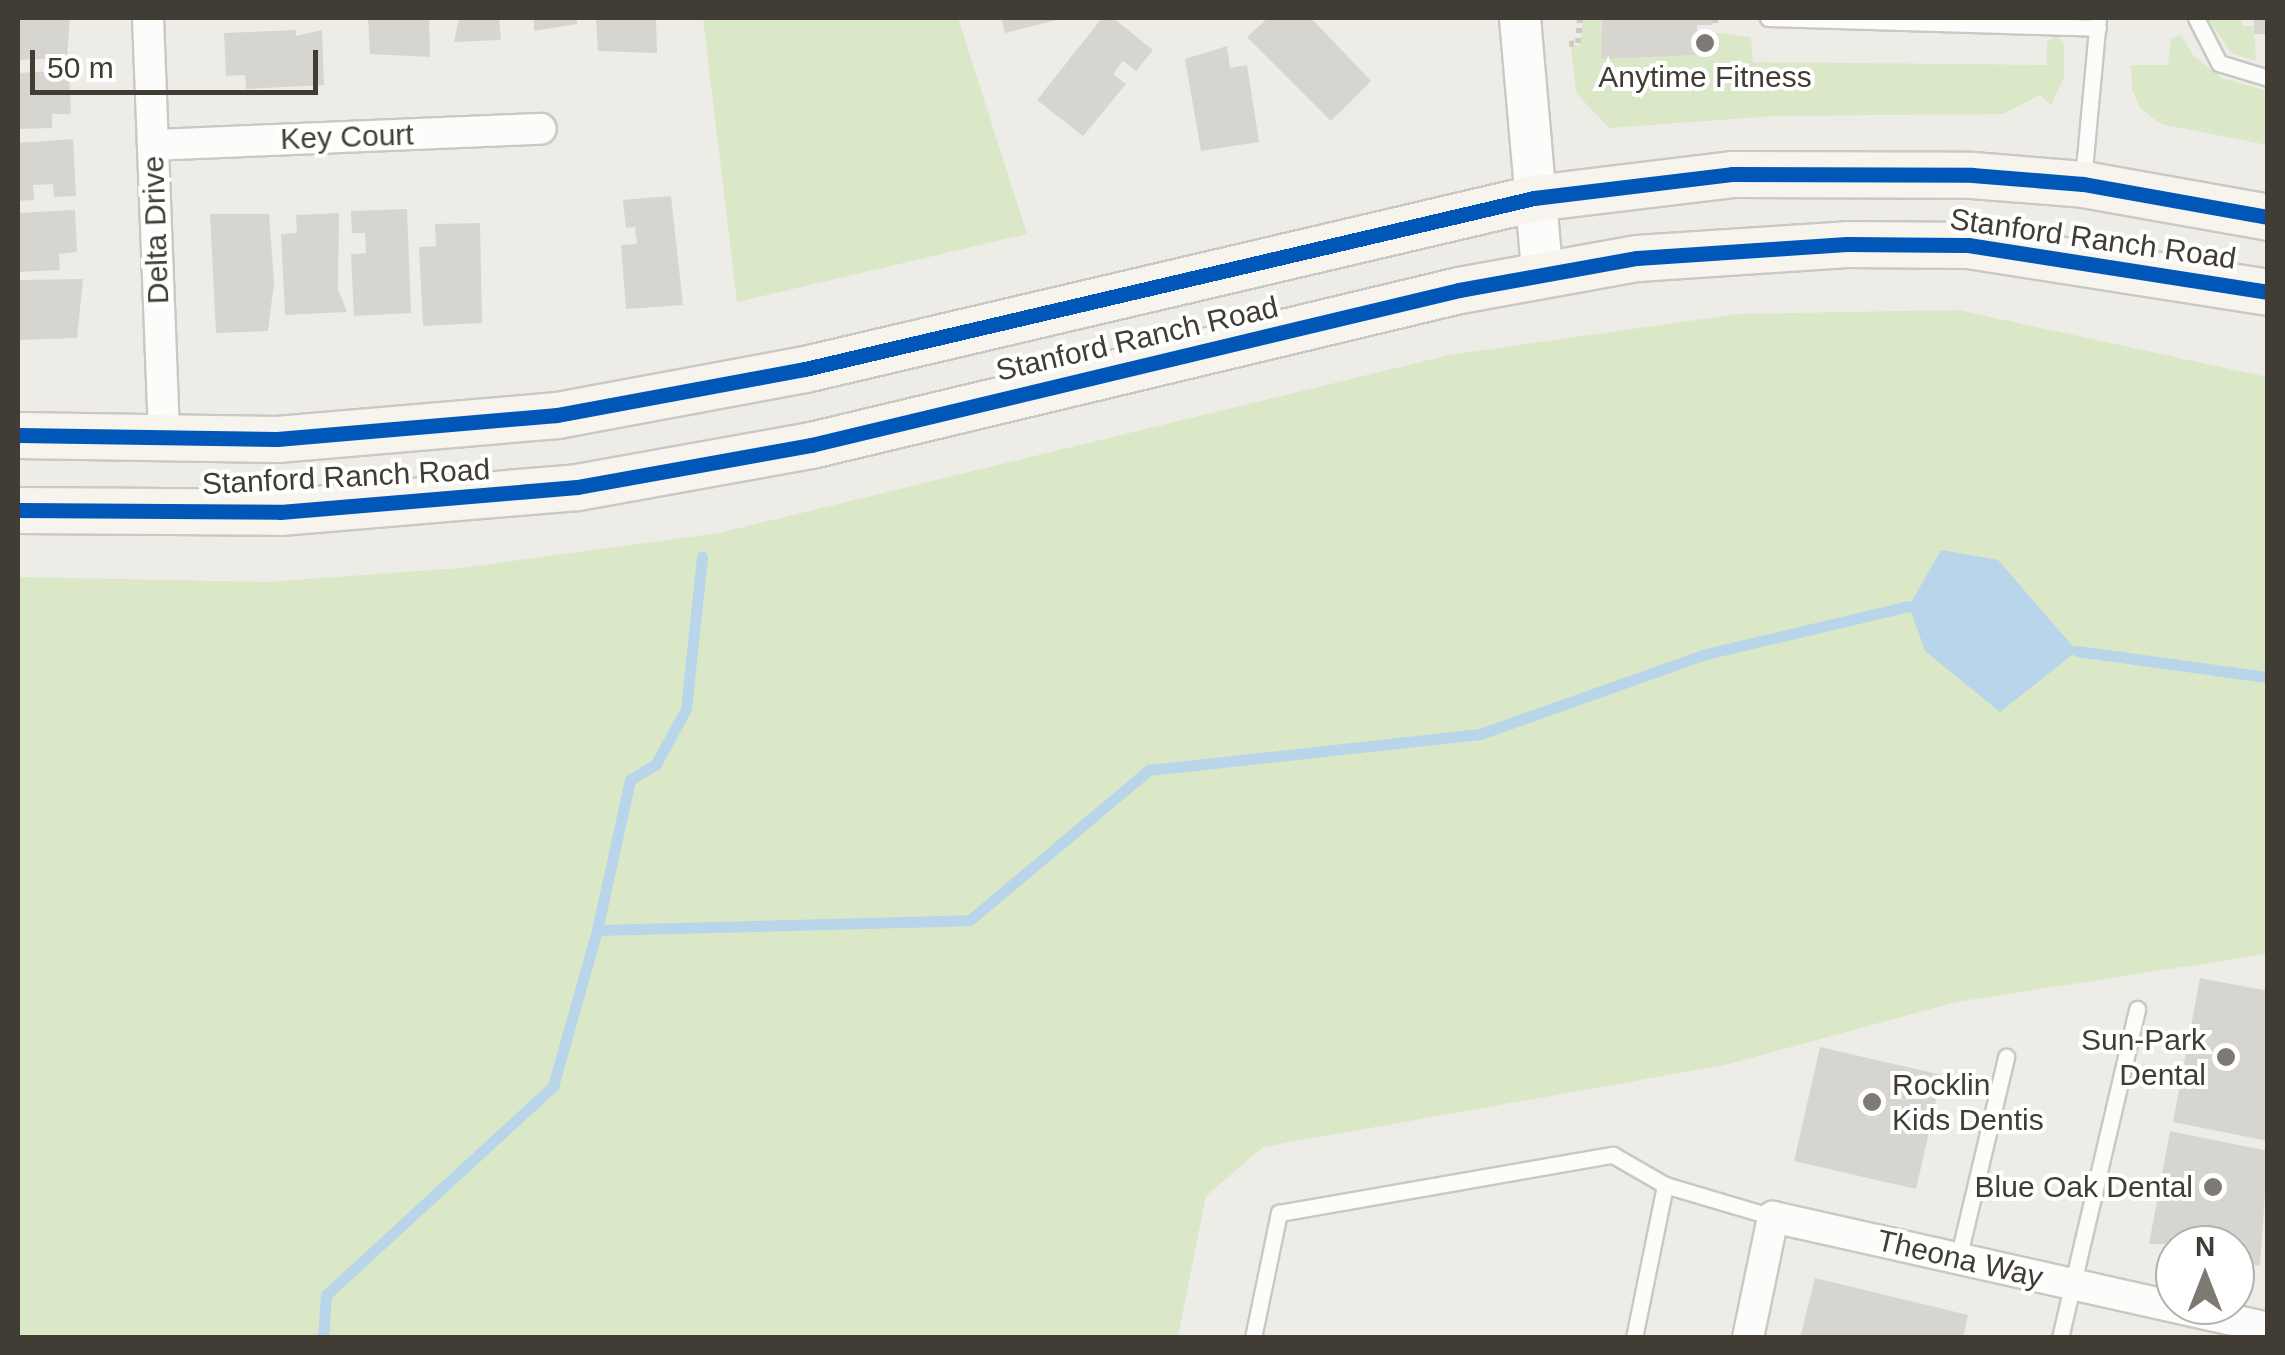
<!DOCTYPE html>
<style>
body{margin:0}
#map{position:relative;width:2285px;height:1355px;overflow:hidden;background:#eeece7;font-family:Arial,sans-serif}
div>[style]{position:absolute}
.green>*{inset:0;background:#dae8c8}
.water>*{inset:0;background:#b8d5ea}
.stream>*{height:11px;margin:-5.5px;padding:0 5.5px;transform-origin:5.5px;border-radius:5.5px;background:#b8d5ea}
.building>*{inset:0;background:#d7d5d0}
.path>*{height:6px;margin-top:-3px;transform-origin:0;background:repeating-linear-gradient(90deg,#cccac6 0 5px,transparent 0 10px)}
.roads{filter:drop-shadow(2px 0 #cac8c3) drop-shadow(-2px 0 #cac8c3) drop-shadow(0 2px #cac8c3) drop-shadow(0 -2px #cac8c3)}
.service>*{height:15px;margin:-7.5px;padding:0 7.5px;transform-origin:7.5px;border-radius:7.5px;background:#fcfcfb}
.minor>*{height:30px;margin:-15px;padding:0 15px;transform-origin:15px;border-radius:15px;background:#fcfcfb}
.tertiary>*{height:40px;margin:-20px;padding:0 20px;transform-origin:20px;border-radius:20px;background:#fcfcfb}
.secondary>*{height:45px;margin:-22.5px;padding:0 22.5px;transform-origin:22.5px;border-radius:22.5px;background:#f6f4ed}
.cycleway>*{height:15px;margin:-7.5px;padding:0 7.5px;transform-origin:7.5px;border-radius:7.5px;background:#0057b8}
.dots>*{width:28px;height:28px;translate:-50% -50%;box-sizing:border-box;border:5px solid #fff;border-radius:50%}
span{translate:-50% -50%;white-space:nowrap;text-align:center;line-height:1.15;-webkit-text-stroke:8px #fff;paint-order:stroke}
.poi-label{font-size:30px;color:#423d34}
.right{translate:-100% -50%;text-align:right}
.left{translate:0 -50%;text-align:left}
.street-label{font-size:30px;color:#423d34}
.frame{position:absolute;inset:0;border:20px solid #423d34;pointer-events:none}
.north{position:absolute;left:2155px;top:1225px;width:100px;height:100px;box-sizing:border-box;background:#fff;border:2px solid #b3b1ae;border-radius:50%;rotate:0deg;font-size:28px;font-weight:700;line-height:40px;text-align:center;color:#423d34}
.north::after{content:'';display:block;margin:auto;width:35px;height:45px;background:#7e7a73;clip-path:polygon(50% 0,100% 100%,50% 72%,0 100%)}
.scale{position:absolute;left:30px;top:50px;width:288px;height:45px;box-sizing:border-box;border:5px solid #423d34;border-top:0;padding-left:12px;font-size:30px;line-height:35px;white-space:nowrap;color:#423d34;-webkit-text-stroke:8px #fff;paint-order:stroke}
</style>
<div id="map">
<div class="green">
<div style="clip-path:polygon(703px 18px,958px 18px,1027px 234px,737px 302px)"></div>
<div style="clip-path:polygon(1583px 18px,1601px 18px,1602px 59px,1697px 55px,1697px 37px,1721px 33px,1751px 37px,1753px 62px,2047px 65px,2047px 42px,2056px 35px,2064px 44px,2064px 77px,2051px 105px,2040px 95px,2003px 114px,1775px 116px,1609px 128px,1576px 93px,1571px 47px,1580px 45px)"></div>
<div style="clip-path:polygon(2207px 18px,2242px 18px,2242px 26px,2254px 26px,2256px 61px,2232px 53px)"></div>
<div style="clip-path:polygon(2181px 35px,2193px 55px,2222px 78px,2267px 91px,2267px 145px,2161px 124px,2141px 109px,2132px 90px,2131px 65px,2168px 65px,2171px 38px)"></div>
<div style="clip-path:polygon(1958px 310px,2267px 377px,2267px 954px,1956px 1002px,1725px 1065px,1263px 1147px,1206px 1196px,1178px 1337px,18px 1338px,18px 577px,266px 582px,460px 568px,719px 533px,1449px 355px,1738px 314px)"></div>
</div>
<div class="water">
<div style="clip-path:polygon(1941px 550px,1998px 560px,2077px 651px,2000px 712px,1925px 651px,1909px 606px)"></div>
</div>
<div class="stream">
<div style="left:2077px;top:651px;width:193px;rotate:7.8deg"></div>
<div style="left:597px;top:930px;width:154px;rotate:-77.6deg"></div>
<div style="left:630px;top:780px;width:31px;rotate:-32deg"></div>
<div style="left:656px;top:764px;width:63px;rotate:-61.4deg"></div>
<div style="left:686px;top:709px;width:153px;rotate:-84deg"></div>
<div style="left:323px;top:1338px;width:43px;rotate:-86deg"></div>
<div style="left:326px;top:1295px;width:309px;rotate:-42.6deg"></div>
<div style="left:553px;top:1086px;width:162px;rotate:-74.2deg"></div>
<div style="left:597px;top:930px;width:373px;rotate:-1.5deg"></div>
<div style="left:970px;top:920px;width:234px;rotate:-40deg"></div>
<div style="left:1149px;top:770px;width:333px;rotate:-6.2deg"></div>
<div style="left:1480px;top:734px;width:240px;rotate:-19.5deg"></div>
<div style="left:1706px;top:654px;width:209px;rotate:-13.3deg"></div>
</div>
<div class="building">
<div style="clip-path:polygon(18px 18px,70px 18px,67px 58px,18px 60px)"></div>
<div style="clip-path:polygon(368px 18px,429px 18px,430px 57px,370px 54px)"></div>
<div style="clip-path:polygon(459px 18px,499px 18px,501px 40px,454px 42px)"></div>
<div style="clip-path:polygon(534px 18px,577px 18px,577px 24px,534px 31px)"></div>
<div style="clip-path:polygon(596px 18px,656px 18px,657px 53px,598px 51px)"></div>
<div style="clip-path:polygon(1001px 18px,1060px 18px,1060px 19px,1005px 33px)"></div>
<div style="clip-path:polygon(1102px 18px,1113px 18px,1153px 50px,1136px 71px,1123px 61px,1113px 74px,1126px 84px,1083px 136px,1037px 100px)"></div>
<div style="clip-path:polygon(1268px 18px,1311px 18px,1371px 81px,1331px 121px,1247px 37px)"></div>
<div style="clip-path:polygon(1602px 18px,1712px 18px,1712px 25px,1697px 25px,1697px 55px,1601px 59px)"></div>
<div style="clip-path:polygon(2254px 18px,2268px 18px,2268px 34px,2254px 34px)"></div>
<div style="clip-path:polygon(296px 30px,296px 36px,322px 30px,324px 85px,246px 89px,245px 75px,226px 76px,224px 33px)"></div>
<div style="clip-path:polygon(1227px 46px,1230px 68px,1247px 65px,1259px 142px,1201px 151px,1185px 59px)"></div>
<div style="clip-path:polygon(69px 70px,71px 114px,52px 114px,52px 128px,18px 129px,18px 73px)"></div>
<div style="clip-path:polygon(73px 139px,76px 196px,54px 197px,53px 184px,33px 185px,34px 200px,18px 201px,18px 143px)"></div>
<div style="clip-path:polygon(671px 196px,683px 305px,626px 309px,621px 245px,637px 244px,635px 227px,626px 228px,623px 200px)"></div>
<div style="clip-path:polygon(407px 209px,411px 313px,354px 316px,351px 254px,366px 253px,365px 233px,352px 233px,351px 211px)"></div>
<div style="clip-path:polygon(75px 210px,77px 252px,59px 254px,60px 270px,18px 272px,18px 213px)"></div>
<div style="clip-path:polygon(339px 213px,338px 289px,347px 312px,285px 315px,281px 234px,297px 233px,296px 215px)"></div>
<div style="clip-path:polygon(210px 214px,269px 214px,274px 283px,268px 331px,216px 333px)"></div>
<div style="clip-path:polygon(480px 223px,482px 323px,423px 326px,419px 247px,436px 246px,435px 224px)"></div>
<div style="clip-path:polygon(83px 279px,77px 338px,18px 340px,18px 280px)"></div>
<div style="clip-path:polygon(2200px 978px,2268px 991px,2268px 1141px,2173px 1122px)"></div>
<div style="clip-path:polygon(1820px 1047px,1942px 1075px,1916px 1189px,1794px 1161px)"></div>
<div style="clip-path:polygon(2170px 1131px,2268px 1151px,2260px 1266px,2235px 1261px,2235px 1245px,2149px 1244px)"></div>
<div style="clip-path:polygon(1815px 1278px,1968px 1315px,1963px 1338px,1800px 1338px)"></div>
</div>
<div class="path">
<div style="left:1715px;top:18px;width:8px;rotate:90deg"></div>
<div style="left:1569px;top:44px;width:9px;rotate:-6deg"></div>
<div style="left:1578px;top:43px;width:25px;rotate:-85deg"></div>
</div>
<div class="roads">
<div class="service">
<div style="left:1768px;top:18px;width:330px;rotate:1.7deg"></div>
<div style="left:2196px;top:18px;width:51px;rotate:62.9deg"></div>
<div style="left:2219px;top:63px;width:51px;rotate:17deg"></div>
<div style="left:2083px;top:180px;width:163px;rotate:-84.7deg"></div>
<div style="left:1958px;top:1259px;width:208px;rotate:-76.6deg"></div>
<div style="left:1253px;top:1338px;width:128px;rotate:-78.3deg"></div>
<div style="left:1279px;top:1213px;width:339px;rotate:-9.9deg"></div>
<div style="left:1613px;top:1155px;width:60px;rotate:30deg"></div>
<div style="left:1665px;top:1185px;width:113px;rotate:16.5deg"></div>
<div style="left:1634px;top:1338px;width:156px;rotate:-78.5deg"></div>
<div style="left:2060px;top:1338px;width:338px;rotate:-76.8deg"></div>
</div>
<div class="minor">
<div style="left:148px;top:18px;width:424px;rotate:87.8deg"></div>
<div style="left:153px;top:145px;width:388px;rotate:-2.4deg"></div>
<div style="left:1748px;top:1338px;width:124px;rotate:-78.3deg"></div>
<div style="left:1773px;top:1217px;width:507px;rotate:12.64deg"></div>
</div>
<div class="tertiary">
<div style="left:1520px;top:18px;width:255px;rotate:85deg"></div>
</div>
<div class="secondary">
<div style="left:18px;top:435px;width:259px;rotate:0.9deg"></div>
<div style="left:277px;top:439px;width:281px;rotate:-4.9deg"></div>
<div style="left:557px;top:415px;width:252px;rotate:-10.5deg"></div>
<div style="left:805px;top:369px;width:749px;rotate:-13.2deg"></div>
<div style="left:1534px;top:198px;width:199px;rotate:-6.9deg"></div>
<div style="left:1732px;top:174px;width:240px;rotate:0.2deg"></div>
<div style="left:1972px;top:175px;width:111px;rotate:4.6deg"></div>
<div style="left:2083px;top:184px;width:188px;rotate:10.1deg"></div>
<div style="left:18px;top:510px;width:262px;rotate:0.4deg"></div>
<div style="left:280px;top:512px;width:298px;rotate:-4.8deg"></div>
<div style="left:577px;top:487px;width:238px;rotate:-10.2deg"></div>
<div style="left:811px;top:445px;width:666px;rotate:-13.45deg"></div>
<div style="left:1459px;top:290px;width:181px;rotate:-10.2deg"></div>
<div style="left:1637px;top:258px;width:210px;rotate:-3.8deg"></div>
<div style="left:1847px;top:244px;width:121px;rotate:0.5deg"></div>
<div style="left:1968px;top:245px;width:304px;rotate:8.9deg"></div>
</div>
</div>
<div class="cycleway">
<div style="left:18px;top:435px;width:259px;rotate:0.9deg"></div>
<div style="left:277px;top:439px;width:281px;rotate:-4.9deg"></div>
<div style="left:557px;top:415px;width:252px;rotate:-10.5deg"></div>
<div style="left:805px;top:369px;width:749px;rotate:-13.2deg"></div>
<div style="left:1534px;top:198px;width:199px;rotate:-6.9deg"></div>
<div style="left:1732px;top:174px;width:240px;rotate:0.2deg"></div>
<div style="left:1972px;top:175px;width:111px;rotate:4.6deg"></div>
<div style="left:2083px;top:184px;width:188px;rotate:10.1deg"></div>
<div style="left:18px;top:510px;width:262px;rotate:0.4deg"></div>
<div style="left:280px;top:512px;width:298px;rotate:-4.8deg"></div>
<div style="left:577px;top:487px;width:238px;rotate:-10.2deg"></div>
<div style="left:811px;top:445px;width:666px;rotate:-13.45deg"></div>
<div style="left:1459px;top:290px;width:181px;rotate:-10.2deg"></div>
<div style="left:1637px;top:258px;width:210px;rotate:-3.8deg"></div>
<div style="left:1847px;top:244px;width:121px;rotate:0.5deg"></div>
<div style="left:1968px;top:245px;width:304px;rotate:8.9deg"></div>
</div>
<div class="dots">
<div style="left:1705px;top:43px;background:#7e7a73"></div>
<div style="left:2226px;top:1057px;background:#7e7a73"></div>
<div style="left:1872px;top:1102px;background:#7e7a73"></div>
<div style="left:2213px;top:1187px;background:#7e7a73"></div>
</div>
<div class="poi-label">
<span style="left:1705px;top:77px">Anytime Fitness</span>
<span class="right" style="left:2206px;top:1057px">Sun-Park<br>Dental</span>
<span class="left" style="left:1892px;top:1102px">Rocklin<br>Kids Dentis</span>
<span class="right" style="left:2193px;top:1187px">Blue Oak Dental</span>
</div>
<div class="street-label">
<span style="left:347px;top:137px;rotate:-2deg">Key Court</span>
<span style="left:156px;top:230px;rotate:-92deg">Delta Drive</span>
<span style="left:2093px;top:239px;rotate:8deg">Stanford Ranch Road</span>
<span style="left:1137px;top:339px;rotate:-13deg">Stanford Ranch Road</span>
<span style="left:346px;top:477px;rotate:-3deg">Stanford Ranch Road</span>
<span style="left:1960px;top:1259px;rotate:13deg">Theona Way</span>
</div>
<div class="frame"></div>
<div class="north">N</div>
<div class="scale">50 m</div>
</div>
